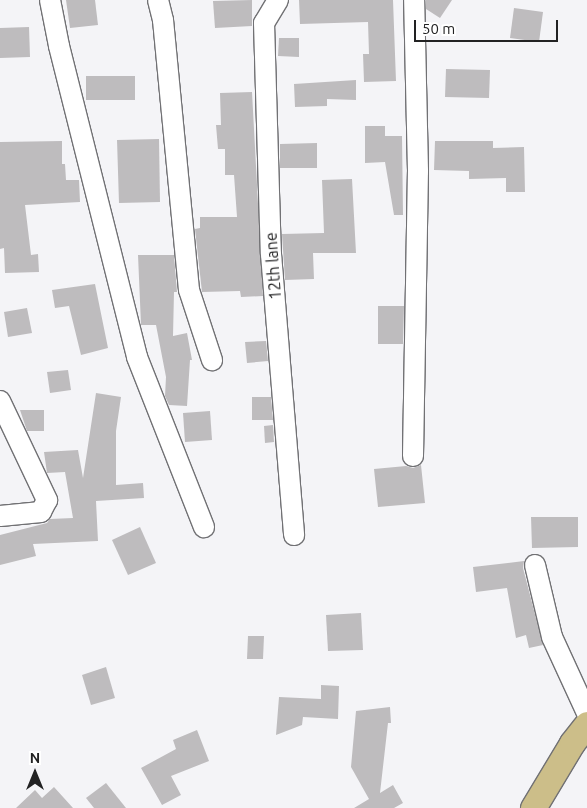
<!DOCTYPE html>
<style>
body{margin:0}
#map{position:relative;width:587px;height:808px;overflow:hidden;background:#f4f4f7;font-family:Ubuntu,sans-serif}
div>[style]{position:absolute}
.building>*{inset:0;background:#bebcbe}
.roads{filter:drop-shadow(1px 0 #717174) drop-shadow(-1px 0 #717174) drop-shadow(0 1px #717174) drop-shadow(0 -1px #717174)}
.minor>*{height:20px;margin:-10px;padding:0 10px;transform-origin:10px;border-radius:10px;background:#fff}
.major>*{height:25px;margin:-12.5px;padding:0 12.5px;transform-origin:12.5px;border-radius:12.5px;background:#ccbe89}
span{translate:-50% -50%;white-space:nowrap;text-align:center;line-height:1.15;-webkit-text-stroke:5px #fff;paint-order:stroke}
.street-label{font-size:16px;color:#222223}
.north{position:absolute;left:10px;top:748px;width:50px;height:50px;-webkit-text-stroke:4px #fff;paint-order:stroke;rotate:0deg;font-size:14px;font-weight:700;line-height:20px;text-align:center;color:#222223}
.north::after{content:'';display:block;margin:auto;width:18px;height:22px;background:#222223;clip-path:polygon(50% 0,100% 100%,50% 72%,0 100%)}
.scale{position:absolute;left:414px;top:20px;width:144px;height:22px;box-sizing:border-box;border:2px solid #222223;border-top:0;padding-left:6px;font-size:15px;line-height:18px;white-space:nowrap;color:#222223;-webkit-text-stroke:4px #fff;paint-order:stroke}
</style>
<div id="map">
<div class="building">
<div style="clip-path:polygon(66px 0,95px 0,98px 25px,70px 28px)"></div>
<div style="clip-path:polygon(252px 0,252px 26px,215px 28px,213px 1px)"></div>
<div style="clip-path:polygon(299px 0,393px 0,396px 81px,364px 82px,363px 54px,369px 54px,368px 22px,300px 24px)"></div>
<div style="clip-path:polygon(426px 0,452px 0,440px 18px,426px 9px)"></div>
<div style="clip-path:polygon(514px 8px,543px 12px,539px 42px,510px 38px)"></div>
<div style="clip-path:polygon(29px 27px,30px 57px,0 58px,0 28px)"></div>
<div style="clip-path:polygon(279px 38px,299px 38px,299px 57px,278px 56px)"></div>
<div style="clip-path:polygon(446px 69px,490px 70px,489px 98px,445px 97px)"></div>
<div style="clip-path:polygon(86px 76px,135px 76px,135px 100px,86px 100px)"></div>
<div style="clip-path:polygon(356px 80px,356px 100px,327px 99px,327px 106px,295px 107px,294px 84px)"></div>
<div style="clip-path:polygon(252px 92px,263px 296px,241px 297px,240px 291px,202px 292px,195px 229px,200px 228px,200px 217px,237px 217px,234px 175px,225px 175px,225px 149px,218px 149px,216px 125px,221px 125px,220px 93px)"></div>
<div style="clip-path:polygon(365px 126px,385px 126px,385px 136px,402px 136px,403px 215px,394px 215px,385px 162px,365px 163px)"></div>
<div style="clip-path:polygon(159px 139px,160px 202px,119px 203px,117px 140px)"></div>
<div style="clip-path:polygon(62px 141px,62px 164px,65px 164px,66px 180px,79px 180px,80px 202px,25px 205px,31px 255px,38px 254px,39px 272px,5px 273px,4px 248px,0 249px,0 142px)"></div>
<div style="clip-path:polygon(435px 141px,493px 141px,493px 148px,524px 147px,525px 192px,506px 192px,506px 178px,469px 179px,469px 171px,434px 170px)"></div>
<div style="clip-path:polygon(317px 143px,317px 168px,280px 168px,280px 144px)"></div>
<div style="clip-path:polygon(352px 179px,356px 253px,313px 253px,314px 279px,285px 280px,282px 234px,324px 233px,322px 180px)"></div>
<div style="clip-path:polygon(138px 255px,174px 255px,177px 292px,174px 292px,173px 336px,187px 333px,192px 360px,190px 360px,187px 406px,169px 405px,165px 396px,166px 377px,156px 325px,141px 325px)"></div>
<div style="clip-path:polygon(95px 284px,108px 348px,81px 355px,69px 306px,55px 308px,52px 290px)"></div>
<div style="clip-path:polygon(378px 306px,404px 306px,403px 344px,378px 344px)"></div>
<div style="clip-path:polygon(27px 308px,32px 333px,8px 337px,4px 312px)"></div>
<div style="clip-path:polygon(266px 341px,268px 361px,247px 363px,245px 342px)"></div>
<div style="clip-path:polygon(68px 370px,71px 390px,50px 393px,47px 372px)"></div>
<div style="clip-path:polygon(96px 393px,121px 397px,116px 431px,116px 485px,143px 483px,144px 498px,96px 501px,98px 541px,33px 544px,36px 556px,0 565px,0 535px,47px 523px,50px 519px,73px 518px,65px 472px,47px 473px,44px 452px,78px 450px,83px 478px)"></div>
<div style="clip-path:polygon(252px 397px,271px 397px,273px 420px,252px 420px)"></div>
<div style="clip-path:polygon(20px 410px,44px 410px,44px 431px,27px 431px)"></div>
<div style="clip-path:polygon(210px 411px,212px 440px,185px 442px,183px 413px)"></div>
<div style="clip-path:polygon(273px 425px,274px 442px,265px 443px,264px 426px)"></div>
<div style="clip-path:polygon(421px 465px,425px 503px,378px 507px,374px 469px,406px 466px,413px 468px)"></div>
<div style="clip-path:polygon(531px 517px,578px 517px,578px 547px,532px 548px)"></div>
<div style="clip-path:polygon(140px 527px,156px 563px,128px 575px,112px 540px)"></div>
<div style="clip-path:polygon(524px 561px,523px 568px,543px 645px,529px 648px,526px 635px,516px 638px,507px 588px,476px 592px,473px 567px)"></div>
<div style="clip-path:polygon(361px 613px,363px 650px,328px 651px,326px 615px)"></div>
<div style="clip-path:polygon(248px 636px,264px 636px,263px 659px,247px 659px)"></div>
<div style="clip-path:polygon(106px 667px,115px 698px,91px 705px,82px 675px)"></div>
<div style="clip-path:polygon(321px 685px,339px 686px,338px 719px,303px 717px,302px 725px,276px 735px,279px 697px,321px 699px)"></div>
<div style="clip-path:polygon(390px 707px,391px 723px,388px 723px,380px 793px,393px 785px,403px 803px,394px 808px,354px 808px,369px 799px,351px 767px,356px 711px)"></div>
<div style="clip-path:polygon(197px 730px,209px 761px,171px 776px,181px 795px,162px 805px,141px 768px,176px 749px,173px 740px)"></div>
<div style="clip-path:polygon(106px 783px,126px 808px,94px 808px,86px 798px)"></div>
<div style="clip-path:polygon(54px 787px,73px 808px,16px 808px,35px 790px,42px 798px)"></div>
</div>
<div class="roads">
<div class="minor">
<div style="left:50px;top:0;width:47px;rotate:78.9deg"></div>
<div style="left:59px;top:46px;width:321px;rotate:75.9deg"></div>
<div style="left:137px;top:357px;width:183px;rotate:68.5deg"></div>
<div style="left:158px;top:0;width:21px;rotate:76deg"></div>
<div style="left:163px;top:20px;width:271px;rotate:84.5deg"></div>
<div style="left:189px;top:290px;width:74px;rotate:71.8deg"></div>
<div style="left:278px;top:0;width:27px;rotate:121deg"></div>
<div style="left:264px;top:23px;width:231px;rotate:88.3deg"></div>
<div style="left:271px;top:254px;width:282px;rotate:85.3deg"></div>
<div style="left:0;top:401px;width:110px;rotate:64.6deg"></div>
<div style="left:47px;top:500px;width:13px;rotate:117deg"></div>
<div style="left:41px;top:512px;width:41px;rotate:174.4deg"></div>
<div style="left:413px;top:456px;width:285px;rotate:-89deg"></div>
<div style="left:418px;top:171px;width:171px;rotate:-91.3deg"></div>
<div style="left:535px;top:565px;width:74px;rotate:76.7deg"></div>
<div style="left:552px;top:637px;width:84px;rotate:65.3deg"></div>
</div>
<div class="major">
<div style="left:533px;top:808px;width:76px;rotate:-59deg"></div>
<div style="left:572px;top:743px;width:24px;rotate:-52deg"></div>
</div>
</div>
<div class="street-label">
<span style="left:273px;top:266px;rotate:-94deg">12th lane</span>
</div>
<div class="north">N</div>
<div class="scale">50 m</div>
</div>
